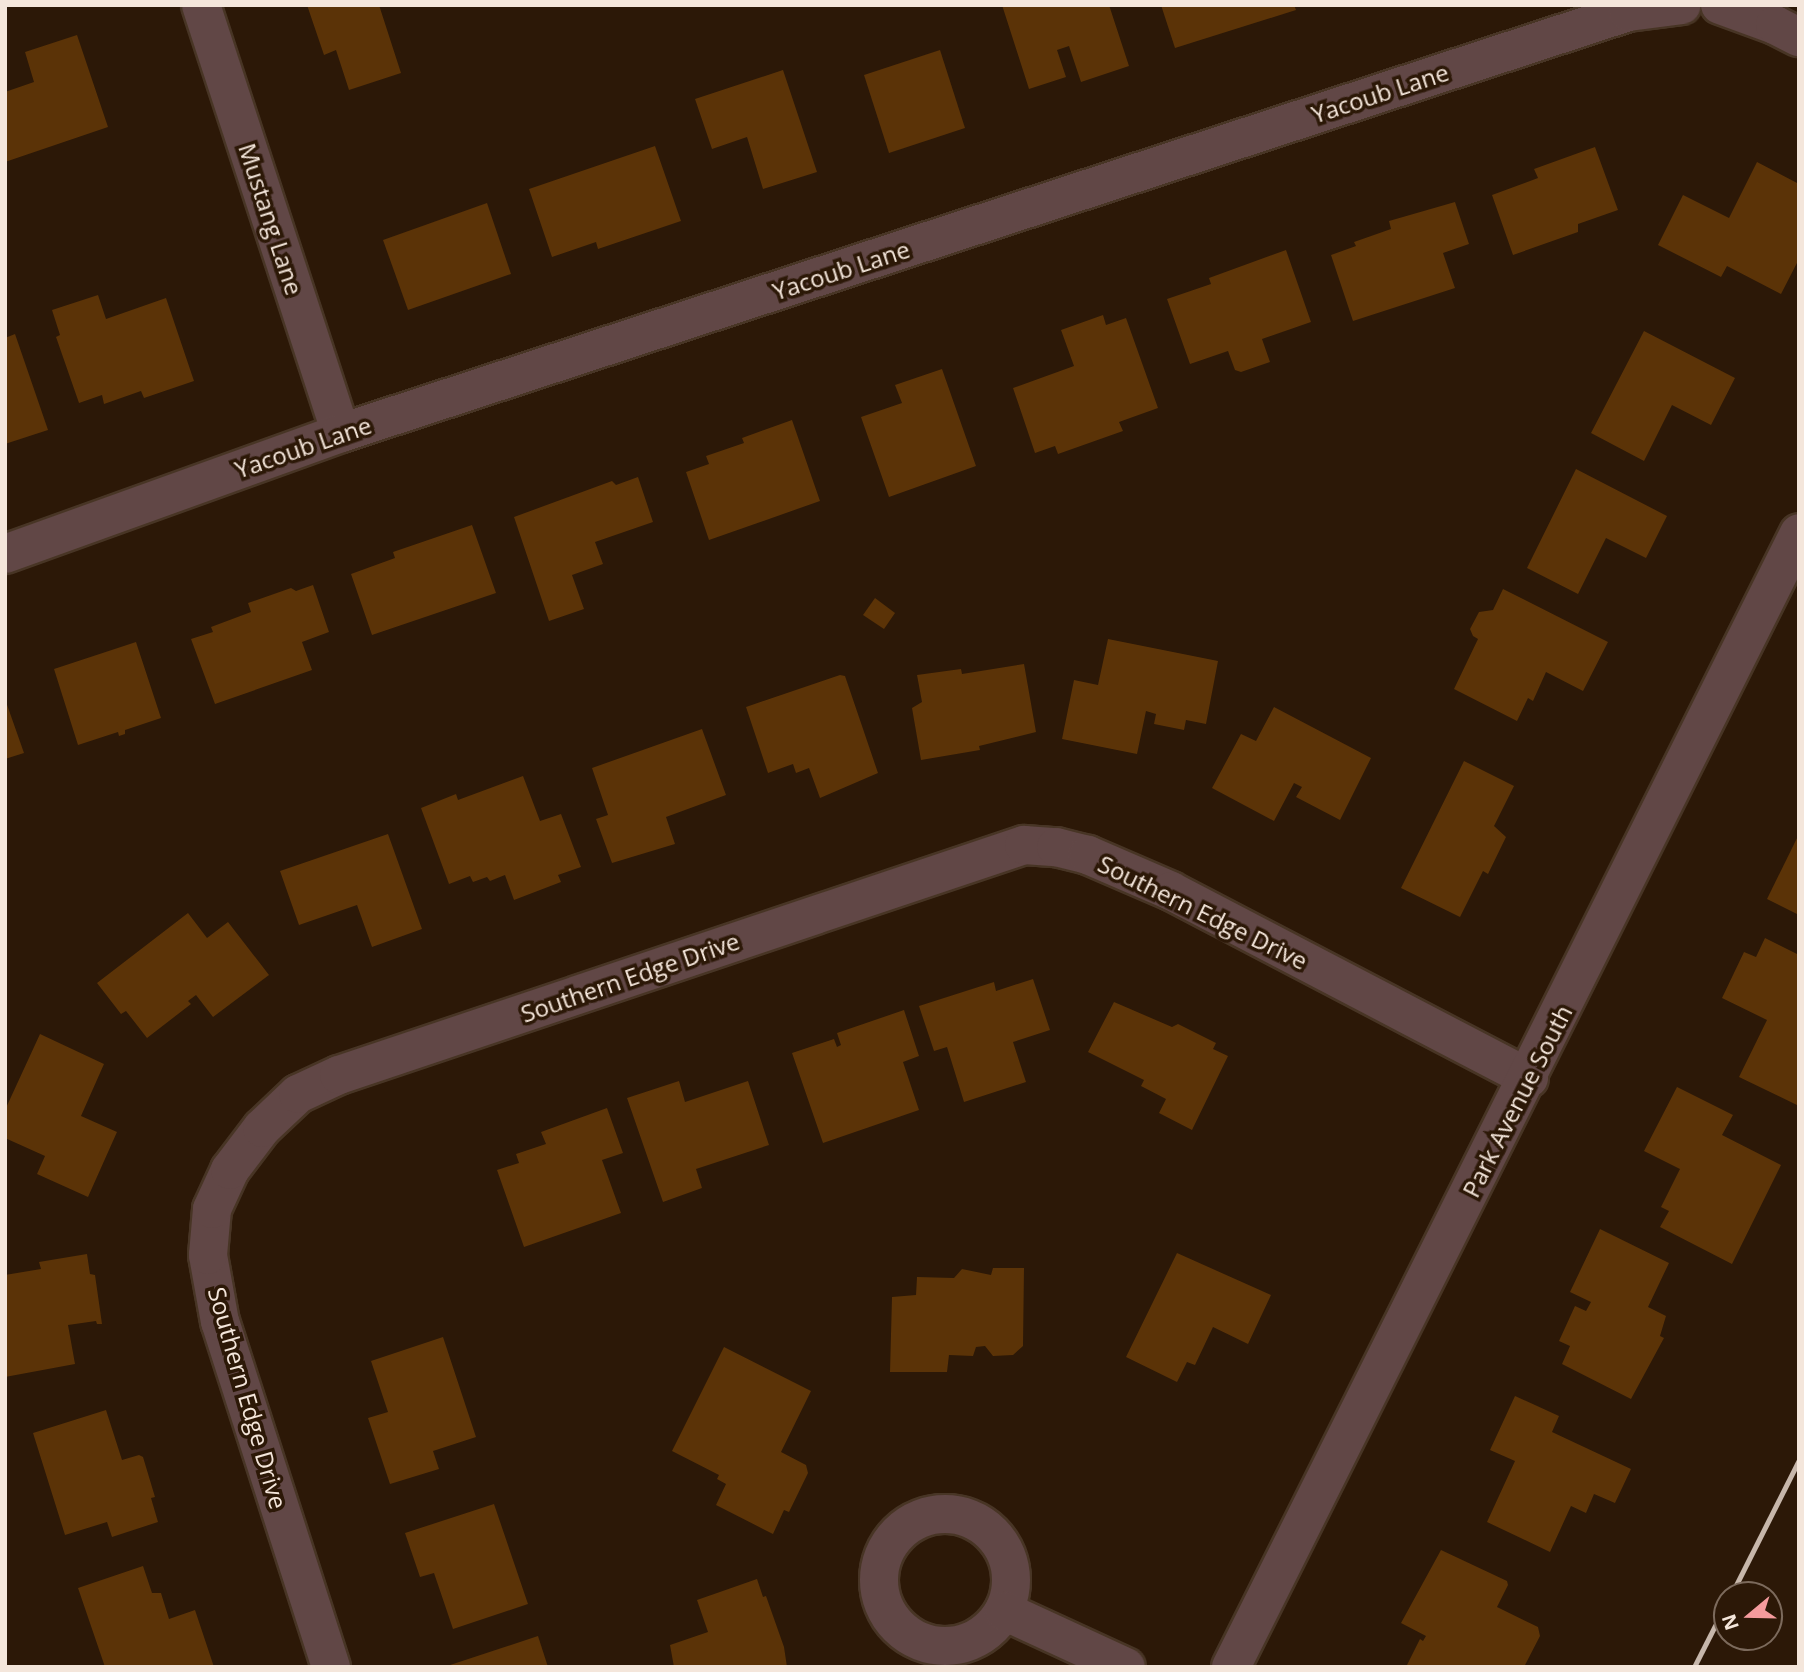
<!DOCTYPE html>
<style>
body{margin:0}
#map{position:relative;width:1804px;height:1672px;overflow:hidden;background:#2c1807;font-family:"Open Sans",sans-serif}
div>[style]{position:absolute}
.building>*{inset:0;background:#5b3307}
.roads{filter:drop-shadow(2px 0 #483525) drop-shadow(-2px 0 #483525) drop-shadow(0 2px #483525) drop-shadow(0 -2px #483525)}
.minor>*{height:38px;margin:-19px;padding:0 19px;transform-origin:19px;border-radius:19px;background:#614746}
.minor>.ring{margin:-19px;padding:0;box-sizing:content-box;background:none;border:38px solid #614746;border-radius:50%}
.rail>*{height:5px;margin:-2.5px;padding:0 2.5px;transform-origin:2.5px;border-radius:2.5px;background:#c7b7ab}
span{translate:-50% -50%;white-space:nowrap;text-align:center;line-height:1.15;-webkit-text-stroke:7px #2c1807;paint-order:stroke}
.street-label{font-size:24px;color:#f4e6db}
.frame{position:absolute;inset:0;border:7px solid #f4e6db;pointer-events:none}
.north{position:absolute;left:1713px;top:1581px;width:70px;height:70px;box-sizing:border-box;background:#2c1807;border:2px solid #7c6a5c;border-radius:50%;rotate:251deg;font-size:19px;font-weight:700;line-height:28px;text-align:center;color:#f4e6db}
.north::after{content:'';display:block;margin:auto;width:24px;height:32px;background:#f59b9d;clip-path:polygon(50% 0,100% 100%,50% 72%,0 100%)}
</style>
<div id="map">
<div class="building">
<div style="clip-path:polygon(307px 5px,379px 5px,401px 73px,349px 90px,336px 50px,324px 55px)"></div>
<div style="clip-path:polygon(1002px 5px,1109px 5px,1129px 66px,1081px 82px,1069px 46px,1057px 50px,1066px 77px,1029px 89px)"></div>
<div style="clip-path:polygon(1161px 5px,1294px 5px,1296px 10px,1175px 48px)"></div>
<div style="clip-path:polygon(77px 35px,108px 127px,5px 162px,5px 92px,34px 82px,25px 52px)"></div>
<div style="clip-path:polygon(940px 50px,965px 128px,889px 153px,864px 75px)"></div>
<div style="clip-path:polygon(783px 70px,817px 172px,763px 189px,747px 137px,712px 149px,695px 99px)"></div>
<div style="clip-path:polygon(655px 146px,681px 221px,598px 249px,596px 242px,552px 257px,529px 189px)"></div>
<div style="clip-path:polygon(1595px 147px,1618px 210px,1578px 224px,1578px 232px,1513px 255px,1492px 195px,1538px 178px,1534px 169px)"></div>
<div style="clip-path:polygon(1757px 162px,1799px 184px,1799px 259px,1781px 294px,1727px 266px,1721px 277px,1658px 245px,1683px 195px,1729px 218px)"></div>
<div style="clip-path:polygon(1455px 202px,1469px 244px,1443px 253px,1455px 288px,1353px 321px,1331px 255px,1356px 246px,1354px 242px,1391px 229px,1389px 221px)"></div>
<div style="clip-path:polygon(487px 203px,511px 274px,408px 310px,383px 240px)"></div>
<div style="clip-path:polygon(1286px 250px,1311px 322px,1262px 339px,1270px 362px,1241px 372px,1235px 370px,1228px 351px,1190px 364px,1167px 299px,1211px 284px,1209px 278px)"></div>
<div style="clip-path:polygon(98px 295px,106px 319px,166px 298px,194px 381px,144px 398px,141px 391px,104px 404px,102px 395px,79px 403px,56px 337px,60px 335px,52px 310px)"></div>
<div style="clip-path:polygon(1103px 315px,1106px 325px,1126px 318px,1158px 408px,1119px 422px,1123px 431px,1058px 454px,1055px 446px,1035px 453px,1013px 388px,1074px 366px,1061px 330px)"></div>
<div style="clip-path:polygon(1644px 331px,1735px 378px,1711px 425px,1672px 405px,1644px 461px,1591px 433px)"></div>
<div style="clip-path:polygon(15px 334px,48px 430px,5px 444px,5px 338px)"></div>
<div style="clip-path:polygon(942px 369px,976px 466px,889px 497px,861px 417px,902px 403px,895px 385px)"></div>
<div style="clip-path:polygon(792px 420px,820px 501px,709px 540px,686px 472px,709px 464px,706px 456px,744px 443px,742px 438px)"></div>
<div style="clip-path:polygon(1576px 469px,1667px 516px,1646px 558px,1606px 538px,1578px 594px,1527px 568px)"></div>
<div style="clip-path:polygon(638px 477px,653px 522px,595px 542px,603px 564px,572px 575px,584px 609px,549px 621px,514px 517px,612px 481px,616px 485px)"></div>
<div style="clip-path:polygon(472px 525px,496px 593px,372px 635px,351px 574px,395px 558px,393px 552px)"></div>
<div style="clip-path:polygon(313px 585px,329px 632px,302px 642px,312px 670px,215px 704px,191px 639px,213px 632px,211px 627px,251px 612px,248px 603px,291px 588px,296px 591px)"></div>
<div style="clip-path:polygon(1503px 589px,1608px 642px,1583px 691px,1546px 672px,1533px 701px,1528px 698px,1517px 721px,1454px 689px,1478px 639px,1473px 636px,1470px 629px,1479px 612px,1493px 610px)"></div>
<div style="clip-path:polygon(875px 598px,895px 613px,884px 629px,863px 615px)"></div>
<div style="clip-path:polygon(1108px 639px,1218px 661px,1206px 724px,1186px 720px,1184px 730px,1154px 724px,1156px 714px,1146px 711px,1137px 754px,1062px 739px,1074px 680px,1098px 685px)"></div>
<div style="clip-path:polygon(136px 642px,161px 718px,125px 730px,125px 734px,119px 736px,118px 732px,78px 745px,54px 669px)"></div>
<div style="clip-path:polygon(1024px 664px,1036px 732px,979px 746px,980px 750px,921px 760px,912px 708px,922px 702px,917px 675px,961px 669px,962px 674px)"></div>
<div style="clip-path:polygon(840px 675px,845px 676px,878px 773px,820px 798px,809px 768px,796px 773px,793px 764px,768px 773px,746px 707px)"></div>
<div style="clip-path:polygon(5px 699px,24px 753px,5px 759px)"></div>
<div style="clip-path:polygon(1274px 707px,1371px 758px,1340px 820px,1296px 797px,1302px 787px,1294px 783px,1274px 821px,1212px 788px,1241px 734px,1256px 741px)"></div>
<div style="clip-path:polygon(702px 729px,726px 795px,666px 817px,675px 844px,612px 863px,596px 819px,608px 815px,592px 768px)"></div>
<div style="clip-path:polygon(1464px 761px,1514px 786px,1494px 826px,1506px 837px,1488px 874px,1483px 871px,1460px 917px,1401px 888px)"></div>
<div style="clip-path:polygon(523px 776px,540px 821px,561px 814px,581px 867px,558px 875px,561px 882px,514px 900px,505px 875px,490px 881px,487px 877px,473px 882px,470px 876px,449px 884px,421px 808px,456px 794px,458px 800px)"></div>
<div style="clip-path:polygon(388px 834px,422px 929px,372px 947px,357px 905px,299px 925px,280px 871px)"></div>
<div style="clip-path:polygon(1799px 834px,1799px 915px,1767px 899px)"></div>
<div style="clip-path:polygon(188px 913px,207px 938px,228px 922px,269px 975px,213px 1017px,196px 995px,188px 1001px,191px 1004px,147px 1038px,126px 1011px,121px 1014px,97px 983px)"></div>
<div style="clip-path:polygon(1765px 938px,1799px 955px,1799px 1106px,1739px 1077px,1767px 1020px,1722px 998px,1744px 952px,1756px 957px)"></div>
<div style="clip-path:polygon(1033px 979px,1050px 1030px,1013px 1042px,1026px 1082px,964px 1102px,947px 1047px,934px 1051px,919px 1006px,994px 982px,996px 991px)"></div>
<div style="clip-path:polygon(1114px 1002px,1172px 1027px,1178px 1024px,1216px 1043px,1213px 1049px,1228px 1056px,1192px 1130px,1159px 1113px,1166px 1099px,1141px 1086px,1144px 1080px,1088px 1052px)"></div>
<div style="clip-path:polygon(904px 1010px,919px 1056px,903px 1062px,919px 1110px,823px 1143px,792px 1053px,834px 1039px,837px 1047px,841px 1045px,837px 1033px)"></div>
<div style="clip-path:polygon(40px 1034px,104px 1064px,81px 1116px,117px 1132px,88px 1197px,37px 1174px,45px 1156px,5px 1138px,5px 1110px)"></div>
<div style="clip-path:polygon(679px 1081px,685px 1102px,748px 1081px,769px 1145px,696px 1169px,702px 1188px,663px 1202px,627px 1098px)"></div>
<div style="clip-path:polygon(1677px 1087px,1733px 1115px,1722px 1135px,1781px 1165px,1732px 1264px,1660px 1227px,1669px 1211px,1661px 1207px,1680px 1169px,1644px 1151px)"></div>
<div style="clip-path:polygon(607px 1108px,623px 1153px,602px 1160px,621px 1213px,524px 1247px,497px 1170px,519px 1163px,516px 1154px,546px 1144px,541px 1132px)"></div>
<div style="clip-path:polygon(1600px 1229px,1669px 1263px,1648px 1307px,1666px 1316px,1660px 1336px,1664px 1338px,1631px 1399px,1562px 1364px,1570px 1346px,1559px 1341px,1575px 1306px,1586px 1311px,1591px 1302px,1570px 1292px)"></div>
<div style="clip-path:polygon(1177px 1253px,1271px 1295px,1248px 1344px,1213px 1327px,1195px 1365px,1187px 1362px,1177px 1382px,1126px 1357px)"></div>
<div style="clip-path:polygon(87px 1254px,90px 1274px,95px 1275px,102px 1324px,97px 1324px,96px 1321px,68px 1325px,75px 1364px,5px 1377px,5px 1275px,41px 1269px,39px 1262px)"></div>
<div style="clip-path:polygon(993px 1268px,1024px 1268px,1023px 1346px,1013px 1355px,993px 1356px,985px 1346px,976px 1347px,973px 1356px,949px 1355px,947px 1372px,890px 1372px,892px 1297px,916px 1295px,917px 1277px,954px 1278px,962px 1269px,991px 1275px)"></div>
<div style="clip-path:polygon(443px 1337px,476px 1437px,433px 1451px,439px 1469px,390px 1484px,368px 1418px,388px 1412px,371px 1361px)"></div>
<div style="clip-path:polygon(724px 1347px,811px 1391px,781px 1452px,806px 1465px,808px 1473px,789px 1512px,784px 1510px,773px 1534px,716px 1505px,726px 1484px,717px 1479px,719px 1475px,672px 1451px)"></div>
<div style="clip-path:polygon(1515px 1396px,1559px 1416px,1552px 1432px,1631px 1469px,1615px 1503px,1594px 1494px,1586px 1513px,1571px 1506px,1550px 1552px,1487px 1522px,1515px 1461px,1490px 1450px)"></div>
<div style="clip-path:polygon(106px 1410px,122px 1460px,139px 1455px,143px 1457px,155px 1497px,151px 1498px,158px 1522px,112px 1537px,107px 1522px,65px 1535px,33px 1433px)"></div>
<div style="clip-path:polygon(494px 1504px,528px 1604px,453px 1629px,434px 1573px,420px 1577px,405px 1533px)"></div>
<div style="clip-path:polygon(1441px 1550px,1507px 1581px,1508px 1585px,1497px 1607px,1538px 1627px,1540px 1636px,1524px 1667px,1406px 1667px,1420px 1639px,1423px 1641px,1426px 1636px,1401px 1623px)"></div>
<div style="clip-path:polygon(143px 1566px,152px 1593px,161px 1593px,169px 1619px,195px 1610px,214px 1667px,105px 1667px,78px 1588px)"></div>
<div style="clip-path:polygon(757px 1579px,763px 1597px,766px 1596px,784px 1647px,787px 1667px,674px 1667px,670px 1645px,708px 1632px,697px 1600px)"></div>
<div style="clip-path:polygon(538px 1636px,548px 1667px,447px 1667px,447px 1666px)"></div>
</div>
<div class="roads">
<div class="minor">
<div style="left:201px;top:5px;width:450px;rotate:71.9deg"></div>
<div style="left:1720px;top:5px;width:59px;rotate:20deg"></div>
<div style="left:1775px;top:25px;width:27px;rotate:27deg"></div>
<div style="left:5px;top:554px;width:357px;rotate:-19.8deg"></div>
<div style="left:341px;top:433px;width:1354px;rotate:-18.11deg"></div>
<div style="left:1628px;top:12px;width:54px;rotate:-7.4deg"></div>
<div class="ring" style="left:879px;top:1514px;width:94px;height:94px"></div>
<div style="left:1004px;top:1611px;width:134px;rotate:24.7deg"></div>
<div style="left:331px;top:1667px;width:362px;rotate:-107.8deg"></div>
<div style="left:220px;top:1322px;width:68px;rotate:-100.2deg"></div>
<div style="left:208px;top:1255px;width:46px;rotate:-85deg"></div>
<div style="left:212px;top:1209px;width:43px;rotate:-65.2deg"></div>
<div style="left:230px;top:1170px;width:53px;rotate:-52.7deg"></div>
<div style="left:262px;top:1128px;width:50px;rotate:-43.4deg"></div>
<div style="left:298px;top:1094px;width:45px;rotate:-24.9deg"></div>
<div style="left:339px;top:1075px;width:723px;rotate:-18.56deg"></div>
<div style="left:1024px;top:845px;width:32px;rotate:4deg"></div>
<div style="left:1056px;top:847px;width:33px;rotate:14deg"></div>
<div style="left:1088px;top:855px;width:90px;rotate:23.4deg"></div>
<div style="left:1171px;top:891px;width:404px;rotate:27.6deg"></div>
<div style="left:1231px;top:1667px;width:1268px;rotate:-63.39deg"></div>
</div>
</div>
<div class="rail">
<div style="left:1731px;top:1595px;width:151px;rotate:-63.3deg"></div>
<div style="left:1694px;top:1667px;width:73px;rotate:-63.1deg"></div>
</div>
<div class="street-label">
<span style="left:1380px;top:93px;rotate:-18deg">Yacoub Lane</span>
<span style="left:271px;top:219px;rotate:72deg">Mustang Lane</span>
<span style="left:841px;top:270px;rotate:-18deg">Yacoub Lane</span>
<span style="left:303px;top:447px;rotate:-19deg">Yacoub Lane</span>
<span style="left:1203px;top:912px;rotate:26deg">Southern Edge Drive</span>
<span style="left:630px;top:977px;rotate:-19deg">Southern Edge Drive</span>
<span style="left:1517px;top:1101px;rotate:-63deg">Park Avenue South</span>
<span style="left:248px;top:1398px;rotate:74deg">Southern Edge Drive</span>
</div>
<div class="frame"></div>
<div class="north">N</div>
</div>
